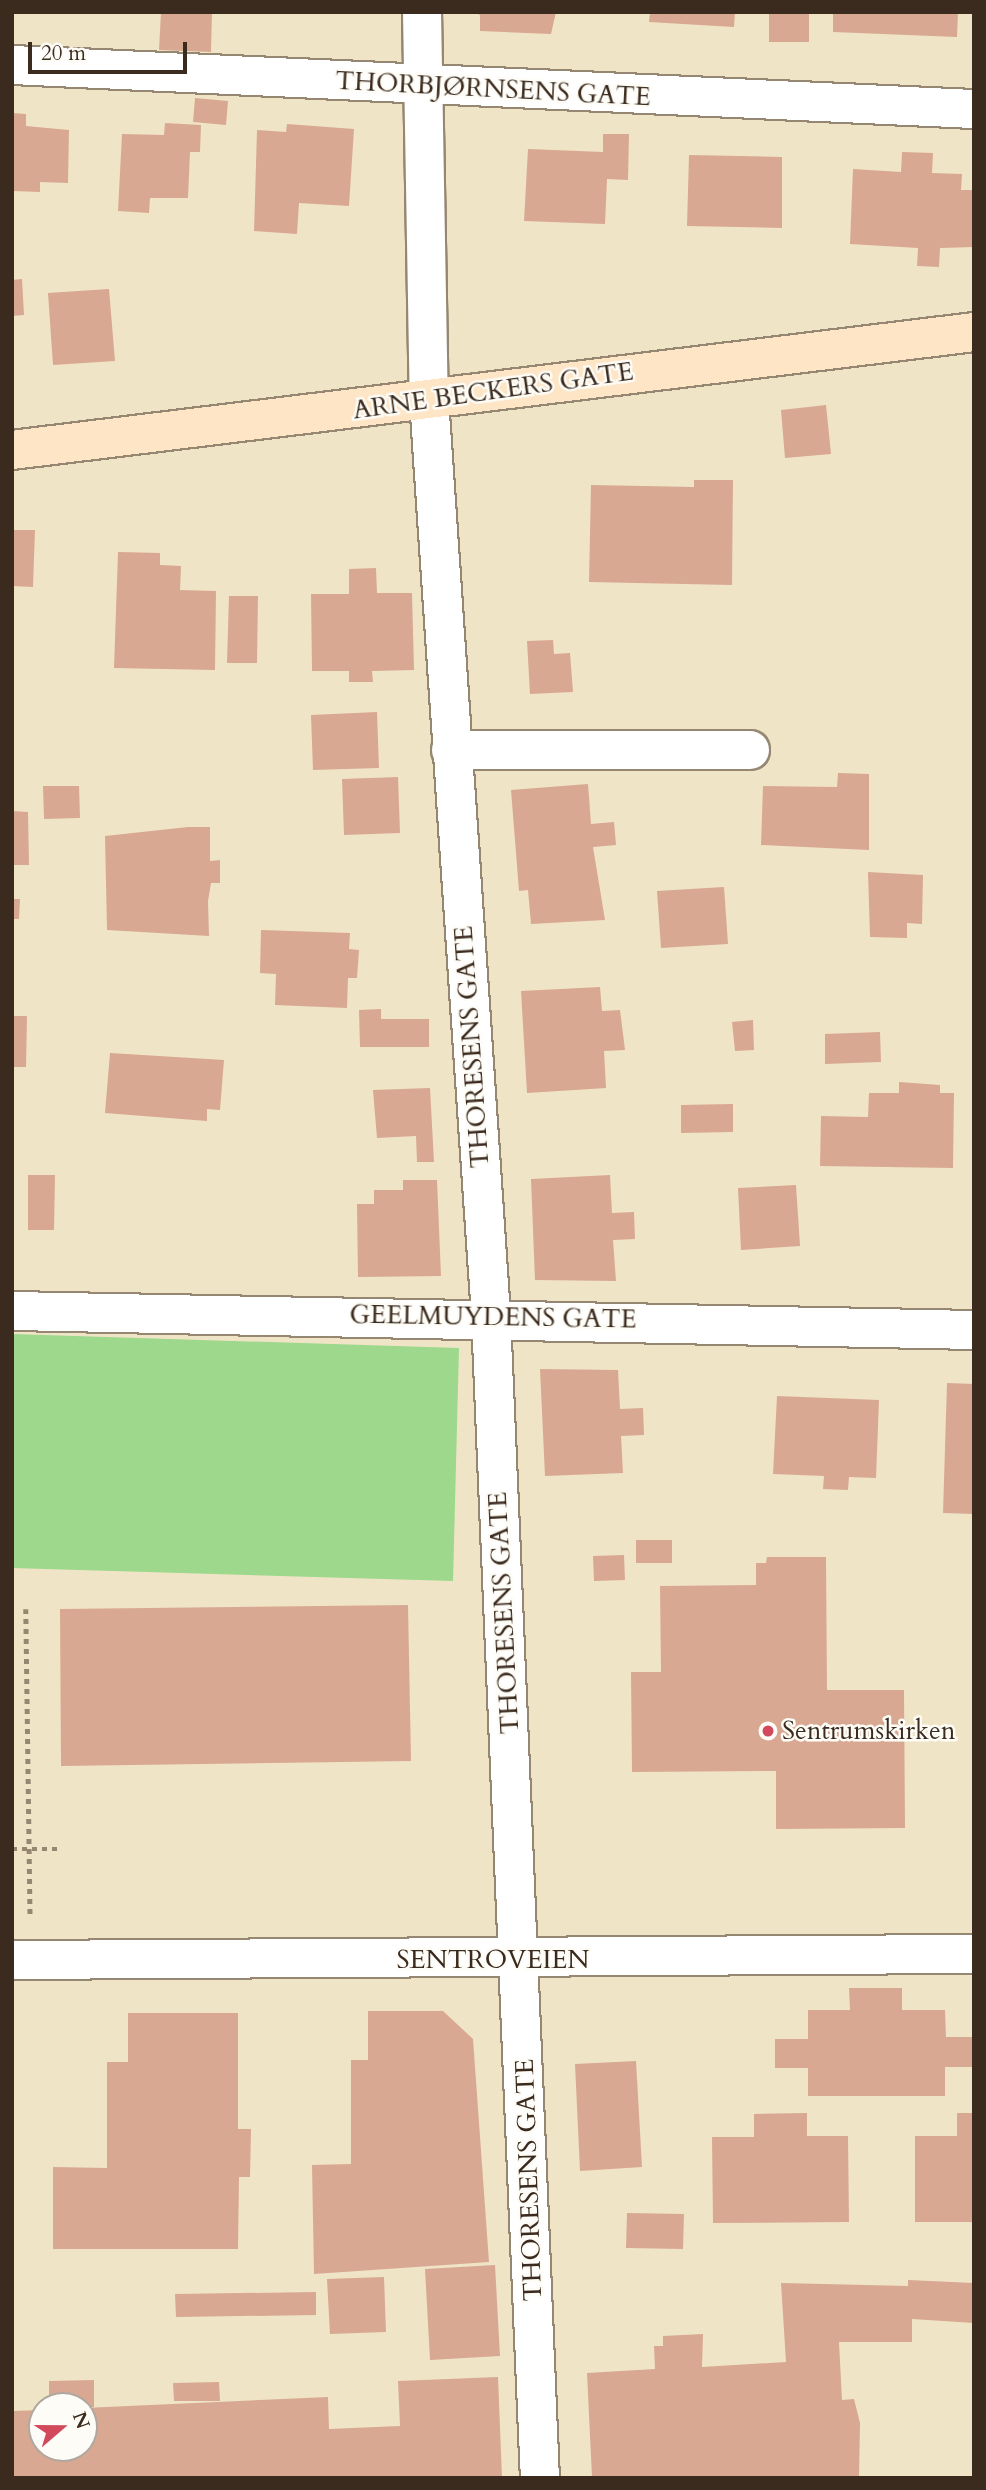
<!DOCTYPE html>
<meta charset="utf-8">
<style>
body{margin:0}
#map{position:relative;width:986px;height:2490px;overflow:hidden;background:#f0e4c7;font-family:Cardo,serif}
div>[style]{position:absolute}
.green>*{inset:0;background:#9dd88c}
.building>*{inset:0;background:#d8a892}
.path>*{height:4.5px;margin-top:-2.25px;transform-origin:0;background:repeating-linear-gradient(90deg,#968772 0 5px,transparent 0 10px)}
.roads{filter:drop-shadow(2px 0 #968772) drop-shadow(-2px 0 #968772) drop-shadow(0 2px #968772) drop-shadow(0 -2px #968772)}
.minor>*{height:38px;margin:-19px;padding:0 19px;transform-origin:19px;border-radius:19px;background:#fff}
.secondary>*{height:38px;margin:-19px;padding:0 19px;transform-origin:19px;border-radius:19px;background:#fde5c5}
.dots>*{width:19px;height:19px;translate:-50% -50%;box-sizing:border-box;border:4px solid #fdfcf7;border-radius:50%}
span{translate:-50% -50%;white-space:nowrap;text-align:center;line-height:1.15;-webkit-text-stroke:5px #fdfcf7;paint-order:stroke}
.street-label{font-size:26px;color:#3b2a1e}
.poi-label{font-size:26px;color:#3b2a1e}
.left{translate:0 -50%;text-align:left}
.frame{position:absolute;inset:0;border:14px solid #3b2a1e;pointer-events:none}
.north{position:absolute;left:28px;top:2392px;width:70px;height:70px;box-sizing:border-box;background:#fdfcf7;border:2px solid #afa8a0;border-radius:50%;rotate:70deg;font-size:19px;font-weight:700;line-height:28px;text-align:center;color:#3b2a1e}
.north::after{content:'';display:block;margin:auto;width:24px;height:32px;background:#d1495b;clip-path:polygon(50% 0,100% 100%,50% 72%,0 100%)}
.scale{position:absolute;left:28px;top:42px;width:159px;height:32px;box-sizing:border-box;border:4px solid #3b2a1e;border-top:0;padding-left:9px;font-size:21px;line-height:24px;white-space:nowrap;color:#3b2a1e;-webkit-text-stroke:5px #fdfcf7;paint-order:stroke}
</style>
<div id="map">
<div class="green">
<div style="clip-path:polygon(12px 1334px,459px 1348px,453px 1581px,12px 1568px)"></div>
</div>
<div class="building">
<div style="clip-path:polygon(161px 12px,212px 12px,211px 52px,159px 50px)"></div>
<div style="clip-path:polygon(475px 12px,556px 12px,551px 34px,480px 31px,480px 15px)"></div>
<div style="clip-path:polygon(650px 12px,735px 12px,734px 27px,649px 22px)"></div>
<div style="clip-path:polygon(769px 12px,809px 12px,809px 42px,769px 42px)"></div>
<div style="clip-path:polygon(833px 12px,958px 12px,957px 37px,833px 32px)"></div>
<div style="clip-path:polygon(195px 98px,228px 101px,226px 125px,193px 122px)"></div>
<div style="clip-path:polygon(12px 113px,26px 114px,26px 126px,69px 130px,68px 183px,40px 182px,40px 192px,12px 191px)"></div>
<div style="clip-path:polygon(165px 123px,201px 125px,200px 152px,190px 152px,188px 198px,150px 198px,149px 213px,118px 211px,122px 134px,164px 135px)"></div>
<div style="clip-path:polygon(287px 124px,354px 129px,349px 206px,299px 203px,297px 234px,254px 231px,257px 130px,286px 132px)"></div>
<div style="clip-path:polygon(603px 134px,629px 134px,628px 180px,607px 179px,605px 224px,524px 221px,528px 149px,603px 152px)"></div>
<div style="clip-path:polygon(902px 152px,933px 153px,932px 173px,962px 174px,961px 190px,974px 190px,974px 247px,940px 248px,939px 267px,917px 266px,918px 248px,850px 244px,853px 169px,901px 172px)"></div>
<div style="clip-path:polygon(689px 155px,782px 157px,782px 228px,687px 226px)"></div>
<div style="clip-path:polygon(22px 279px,24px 315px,12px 316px,12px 280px)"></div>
<div style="clip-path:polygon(109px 289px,115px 361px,53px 365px,48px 293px)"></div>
<div style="clip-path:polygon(826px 405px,831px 454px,785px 458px,781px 410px)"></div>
<div style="clip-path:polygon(694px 480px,733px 480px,732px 585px,589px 582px,591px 485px,694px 487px)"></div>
<div style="clip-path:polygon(12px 530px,35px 530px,33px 587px,12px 586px)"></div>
<div style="clip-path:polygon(118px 552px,160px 553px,160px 565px,181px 566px,180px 590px,216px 591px,215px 670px,114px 668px)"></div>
<div style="clip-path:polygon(376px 568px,377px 593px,412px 593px,414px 670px,372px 671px,373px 682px,349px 682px,349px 671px,312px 671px,311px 594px,349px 594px,349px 569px)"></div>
<div style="clip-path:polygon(229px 596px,258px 596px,257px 663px,227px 663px)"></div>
<div style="clip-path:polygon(553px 640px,554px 654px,570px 653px,573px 692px,530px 694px,527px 641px)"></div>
<div style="clip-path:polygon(377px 712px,379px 768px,313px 770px,311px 715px)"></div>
<div style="clip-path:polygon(838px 773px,869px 774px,869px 850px,761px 845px,763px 786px,837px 787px)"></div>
<div style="clip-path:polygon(398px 777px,400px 833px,344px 835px,342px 779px)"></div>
<div style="clip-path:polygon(588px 784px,591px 824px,614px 822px,616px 845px,593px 847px,605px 920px,531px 924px,528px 890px,519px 891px,511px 790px)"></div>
<div style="clip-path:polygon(43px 786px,79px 786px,80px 818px,44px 819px)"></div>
<div style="clip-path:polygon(12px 811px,28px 812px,29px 865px,12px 865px)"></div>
<div style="clip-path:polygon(188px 827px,210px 827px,210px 861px,220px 860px,220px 883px,211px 883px,208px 901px,209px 936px,107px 930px,105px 836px)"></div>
<div style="clip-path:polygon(868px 872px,923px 875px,922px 924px,907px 923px,907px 938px,870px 937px)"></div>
<div style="clip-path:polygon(724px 887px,728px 944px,661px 948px,657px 891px)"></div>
<div style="clip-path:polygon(12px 899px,20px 899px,19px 919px,12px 919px)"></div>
<div style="clip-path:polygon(261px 930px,350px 933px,349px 949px,359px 950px,357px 978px,348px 978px,347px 1008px,275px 1005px,276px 974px,260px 973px)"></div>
<div style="clip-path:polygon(600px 987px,602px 1011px,620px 1010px,625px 1050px,604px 1051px,606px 1088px,527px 1093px,521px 991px)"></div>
<div style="clip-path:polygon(381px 1009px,381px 1019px,429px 1019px,429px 1047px,360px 1047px,359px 1010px)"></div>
<div style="clip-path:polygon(12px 1016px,27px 1016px,26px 1067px,12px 1067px)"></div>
<div style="clip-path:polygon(753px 1020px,754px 1050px,735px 1051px,732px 1022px)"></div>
<div style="clip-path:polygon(880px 1032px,881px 1062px,825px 1064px,825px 1034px)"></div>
<div style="clip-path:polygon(110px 1053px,224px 1060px,220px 1110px,207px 1109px,207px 1121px,105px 1113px)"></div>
<div style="clip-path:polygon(899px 1082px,940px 1085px,940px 1093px,954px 1093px,953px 1168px,820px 1166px,821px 1116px,868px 1117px,869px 1093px,899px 1093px)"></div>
<div style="clip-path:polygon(430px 1088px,434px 1162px,417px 1162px,416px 1136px,377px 1138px,373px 1090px)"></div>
<div style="clip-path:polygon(733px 1104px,733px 1132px,681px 1133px,681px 1105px)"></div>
<div style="clip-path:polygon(28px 1175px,55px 1175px,54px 1230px,28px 1230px)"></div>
<div style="clip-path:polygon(610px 1175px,612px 1213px,634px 1212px,635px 1239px,613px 1240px,616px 1281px,535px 1280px,531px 1179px)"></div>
<div style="clip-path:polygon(403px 1180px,437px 1180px,441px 1276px,358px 1277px,357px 1204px,374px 1204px,374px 1190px,403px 1190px)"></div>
<div style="clip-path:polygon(796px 1185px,800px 1246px,741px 1250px,738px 1188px)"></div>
<div style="clip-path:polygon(540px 1369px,618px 1370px,620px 1409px,643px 1408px,644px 1435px,621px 1436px,623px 1473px,545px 1476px)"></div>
<div style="clip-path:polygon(947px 1383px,974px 1384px,974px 1514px,943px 1513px)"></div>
<div style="clip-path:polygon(777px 1396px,879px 1400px,876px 1478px,849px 1477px,848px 1490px,823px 1489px,824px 1476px,773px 1474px)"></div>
<div style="clip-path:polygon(636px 1540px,672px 1540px,672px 1563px,636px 1563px)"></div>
<div style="clip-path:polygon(624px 1555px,625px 1580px,594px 1581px,593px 1556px)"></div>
<div style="clip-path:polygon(767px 1557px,826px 1557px,827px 1690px,904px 1690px,905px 1828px,776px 1829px,776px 1771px,632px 1772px,631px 1672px,661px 1672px,660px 1586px,756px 1585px,756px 1563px,766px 1563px)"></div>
<div style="clip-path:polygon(408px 1605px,411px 1761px,61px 1766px,60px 1609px)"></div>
<div style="clip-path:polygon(849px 1988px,902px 1988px,902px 2010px,945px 2010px,946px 2037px,974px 2037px,974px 2067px,945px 2067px,945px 2096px,808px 2096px,808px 2068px,775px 2068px,775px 2039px,808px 2039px,808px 2010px,850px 2010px)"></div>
<div style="clip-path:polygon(368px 2011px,443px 2011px,473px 2039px,489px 2262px,314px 2274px,312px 2165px,351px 2164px,351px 2060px,368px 2060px)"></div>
<div style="clip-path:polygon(128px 2013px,238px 2013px,238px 2129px,251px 2129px,250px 2177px,239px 2177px,238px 2249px,53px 2249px,53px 2167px,107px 2168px,107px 2062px,128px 2062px)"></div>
<div style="clip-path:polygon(636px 2061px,642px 2167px,580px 2171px,575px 2064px)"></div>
<div style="clip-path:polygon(807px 2113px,807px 2136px,848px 2136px,849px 2222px,713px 2223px,712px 2137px,754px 2137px,754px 2114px)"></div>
<div style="clip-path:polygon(957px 2113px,974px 2113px,974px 2222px,915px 2222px,915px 2136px,957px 2136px)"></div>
<div style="clip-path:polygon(627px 2213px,684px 2214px,683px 2249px,626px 2248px)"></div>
<div style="clip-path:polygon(495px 2265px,500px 2356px,430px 2360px,425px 2269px)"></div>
<div style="clip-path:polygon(384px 2277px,386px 2332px,330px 2334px,327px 2279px)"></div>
<div style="clip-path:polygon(908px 2280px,974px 2283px,974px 2323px,912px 2319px,912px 2342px,839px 2342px,842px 2400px,854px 2399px,860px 2423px,859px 2478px,592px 2478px,587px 2373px,655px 2369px,654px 2346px,663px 2346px,663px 2336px,703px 2334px,702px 2367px,786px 2362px,781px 2283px,908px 2286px)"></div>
<div style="clip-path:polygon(316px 2292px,316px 2315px,176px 2317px,175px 2294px)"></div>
<div style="clip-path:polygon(498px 2377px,502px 2478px,12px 2478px,12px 2411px,42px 2410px,42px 2448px,84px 2448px,84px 2408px,328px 2397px,329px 2429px,400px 2426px,398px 2381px)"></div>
<div style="clip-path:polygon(94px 2380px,94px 2407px,49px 2406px,49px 2381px)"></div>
<div style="clip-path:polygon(219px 2382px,220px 2401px,174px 2401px,173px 2383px)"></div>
</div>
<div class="path">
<div style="left:26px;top:1609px;width:305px;rotate:89.2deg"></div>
<div style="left:12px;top:1849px;width:50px"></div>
</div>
<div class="roads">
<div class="minor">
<div style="left:422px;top:12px;width:387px;rotate:89deg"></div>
<div style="left:429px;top:399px;width:919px;rotate:86.13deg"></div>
<div style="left:491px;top:1316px;width:1163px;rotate:87.59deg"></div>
<div style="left:12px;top:65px;width:963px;rotate:2.62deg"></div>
<div style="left:451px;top:750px;width:299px"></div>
<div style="left:12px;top:1311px;width:962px;rotate:1.13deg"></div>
<div style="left:12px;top:1960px;width:962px;rotate:-0.36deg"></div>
</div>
<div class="secondary">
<div style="left:12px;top:450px;width:969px;rotate:-6.99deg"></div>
</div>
</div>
<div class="dots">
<div style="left:768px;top:1731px;background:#d1495b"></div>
</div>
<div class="street-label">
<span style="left:493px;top:89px;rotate:3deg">THORBJØRNSENS GATE</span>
<span style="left:493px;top:391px;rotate:-8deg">ARNE BECKERS GATE</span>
<span style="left:472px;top:1047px;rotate:-94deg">THORESENS GATE</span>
<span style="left:493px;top:1317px;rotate:1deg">GEELMUYDENS GATE</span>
<span style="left:504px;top:1613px;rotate:-93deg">THORESENS GATE</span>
<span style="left:493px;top:1960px">SENTROVEIEN</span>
<span style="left:529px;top:2180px;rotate:-92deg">THORESENS GATE</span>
</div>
<div class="poi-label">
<span class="left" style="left:782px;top:1731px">Sentrumskirken</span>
</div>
<div class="frame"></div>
<div class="north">N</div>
<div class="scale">20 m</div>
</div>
